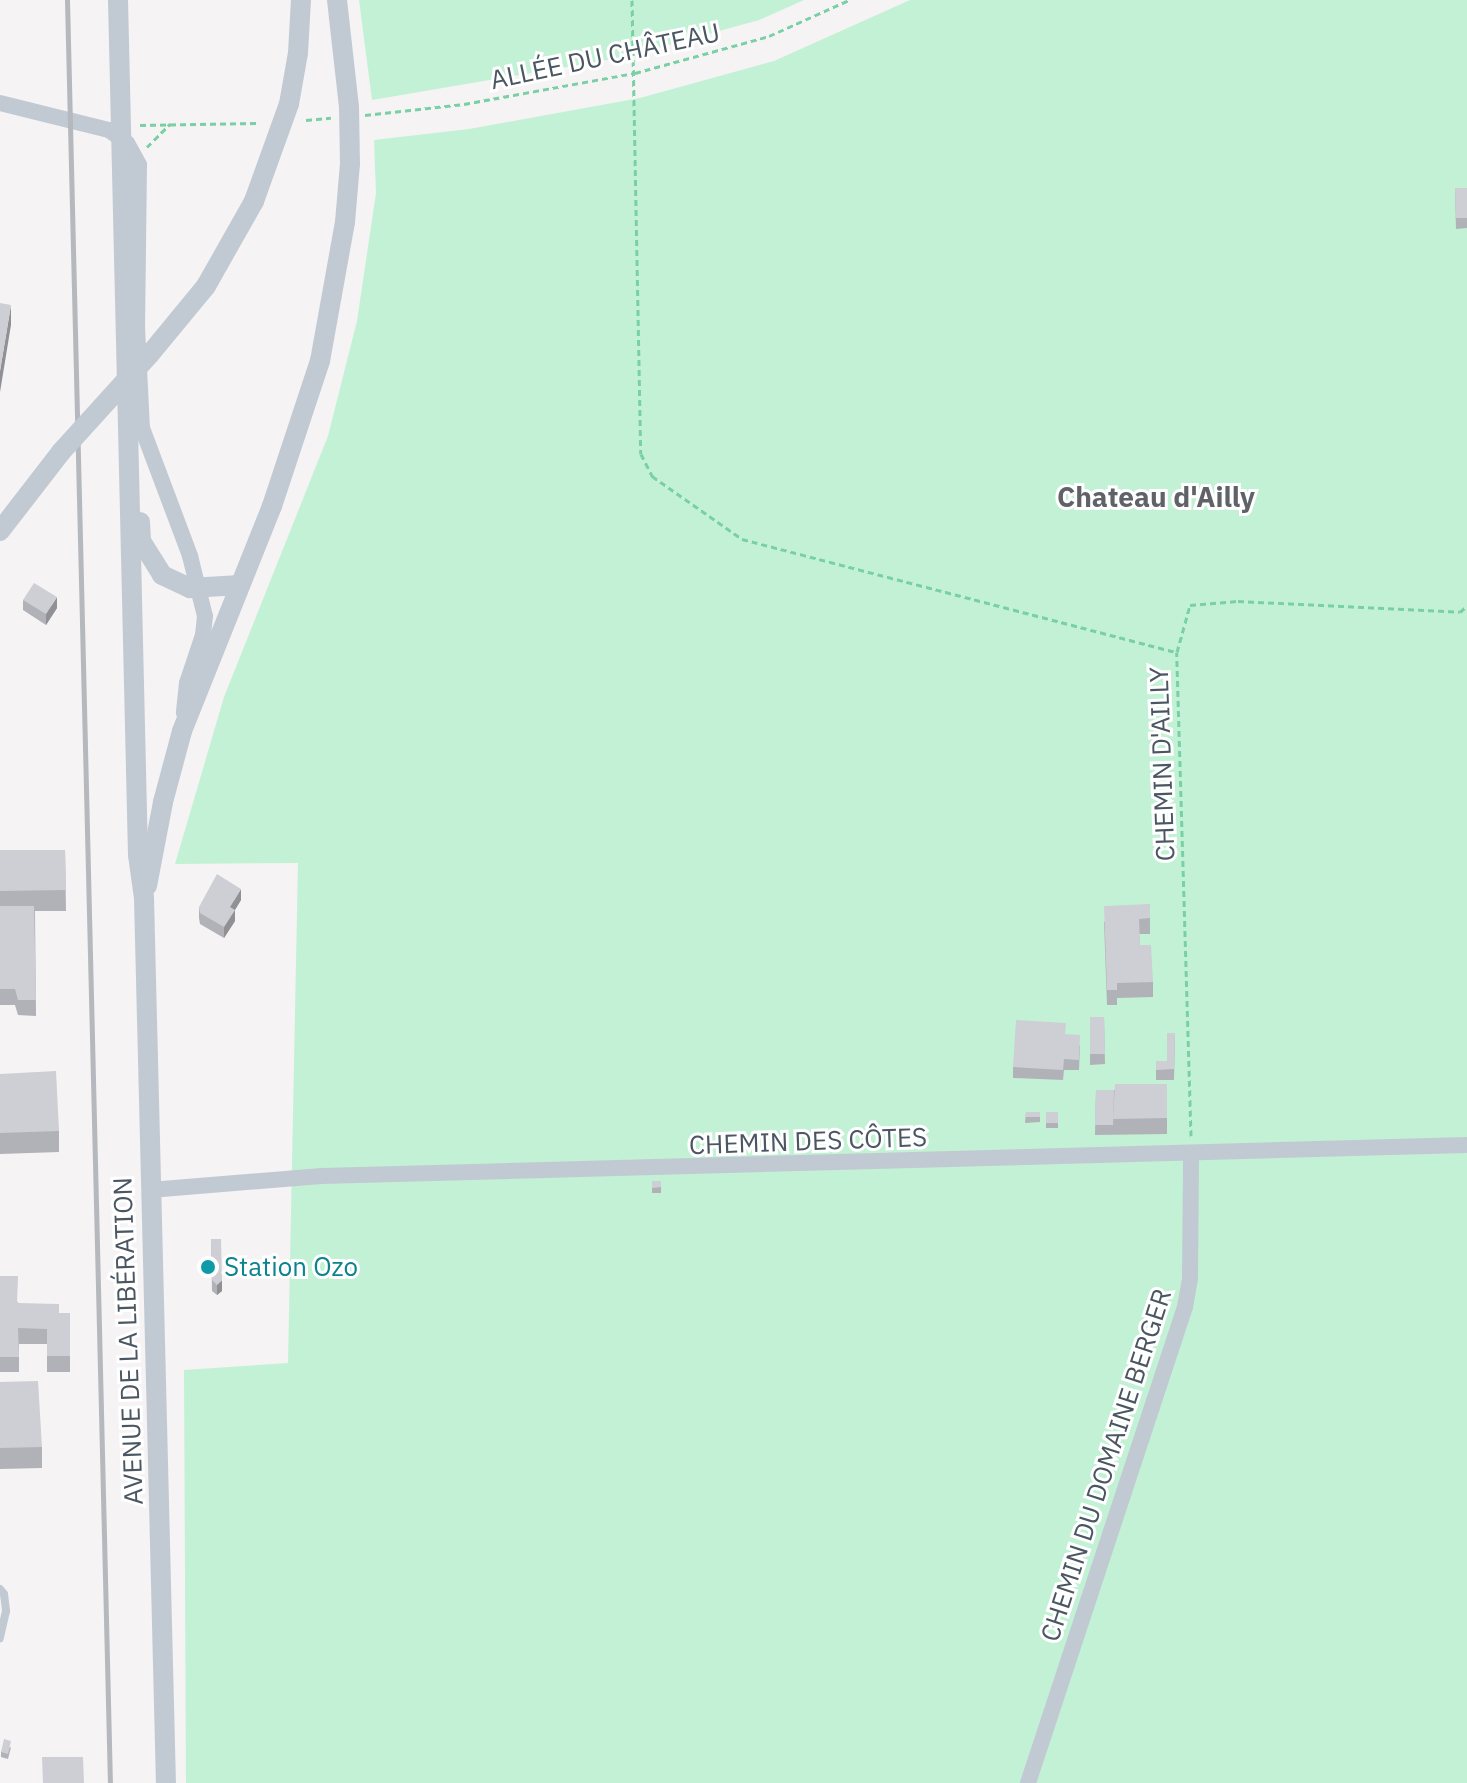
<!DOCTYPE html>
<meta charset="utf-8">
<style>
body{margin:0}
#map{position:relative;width:1467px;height:1783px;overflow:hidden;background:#f5f3f3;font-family:"IBM Plex Sans",sans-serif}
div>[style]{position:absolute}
.green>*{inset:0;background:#c3f1d5}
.path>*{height:3px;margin-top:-1.5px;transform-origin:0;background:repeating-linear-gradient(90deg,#7ad0a6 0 6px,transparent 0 10px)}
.service>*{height:8px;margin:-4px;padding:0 4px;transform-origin:4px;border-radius:4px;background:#c1cad2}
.minor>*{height:16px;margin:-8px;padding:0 8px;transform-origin:8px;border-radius:8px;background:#c1cad2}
.tertiary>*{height:20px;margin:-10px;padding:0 10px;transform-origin:10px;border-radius:10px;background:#c1cad2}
.rail>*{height:5px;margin:-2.5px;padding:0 2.5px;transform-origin:2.5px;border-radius:2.5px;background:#b5b8bd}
.tertiary-bridge>*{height:20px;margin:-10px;padding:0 10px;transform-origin:10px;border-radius:10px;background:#c1cad2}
.wall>*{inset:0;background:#b0b2b7}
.shaded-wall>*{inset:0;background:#909195}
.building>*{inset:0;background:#cdcfd5}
.dots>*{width:22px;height:22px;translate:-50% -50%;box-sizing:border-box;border:4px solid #fff;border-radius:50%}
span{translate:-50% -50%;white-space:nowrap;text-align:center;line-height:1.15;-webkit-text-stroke:6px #fff;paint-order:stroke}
.street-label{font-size:26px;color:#4a5661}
.culture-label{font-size:26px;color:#0d838f}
.left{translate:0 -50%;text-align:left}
.neighbourhood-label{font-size:28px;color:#5f6368;font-weight:700}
</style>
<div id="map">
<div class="green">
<div style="clip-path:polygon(359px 0,804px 0,759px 20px,625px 57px,372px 100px)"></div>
<div style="clip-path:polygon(910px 0,1467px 0,1467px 1783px,186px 1783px,184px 1370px,288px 1363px,298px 863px,175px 864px,224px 697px,328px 436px,357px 321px,376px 193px,374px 140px,469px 129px,640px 98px,774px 61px)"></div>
</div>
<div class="path">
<div style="left:632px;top:0;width:454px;rotate:88.9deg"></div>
<div style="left:641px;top:454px;width:25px;rotate:63deg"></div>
<div style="left:652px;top:476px;width:110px;rotate:35deg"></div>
<div style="left:742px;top:539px;width:449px;rotate:14.6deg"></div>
<div style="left:365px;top:115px;width:100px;rotate:-6.3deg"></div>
<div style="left:464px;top:104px;width:174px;rotate:-10.3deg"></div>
<div style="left:635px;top:73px;width:139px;rotate:-15.4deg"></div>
<div style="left:769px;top:36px;width:88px;rotate:-24.2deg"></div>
<div style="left:306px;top:120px;width:25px;rotate:-5deg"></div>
<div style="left:140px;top:125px;width:120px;rotate:-1deg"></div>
<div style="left:147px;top:147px;width:33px;rotate:-45deg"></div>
<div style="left:1191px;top:1136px;width:484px;rotate:-91.7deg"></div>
<div style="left:1177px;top:652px;width:49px;rotate:-74.5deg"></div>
<div style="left:1190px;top:605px;width:48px;rotate:-4.8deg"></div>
<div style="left:1238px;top:601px;width:222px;rotate:2.8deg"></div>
<div style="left:1460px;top:612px;width:9px;rotate:-41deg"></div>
</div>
<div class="service">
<div style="left:0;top:1589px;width:6px;rotate:51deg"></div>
<div style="left:4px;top:1594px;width:17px;rotate:83deg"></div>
<div style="left:6px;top:1611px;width:28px;rotate:103deg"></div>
</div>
<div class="minor">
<div style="left:0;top:103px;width:112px;rotate:13.9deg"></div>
<div style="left:109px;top:130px;width:22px;rotate:36deg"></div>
<div style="left:127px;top:143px;width:25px;rotate:61deg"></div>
<div style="left:139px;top:165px;width:162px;rotate:90.7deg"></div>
<div style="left:137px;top:327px;width:101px;rotate:87.2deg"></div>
<div style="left:142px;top:428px;width:137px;rotate:69.4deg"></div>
<div style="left:190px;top:556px;width:62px;rotate:76deg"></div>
<div style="left:205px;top:616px;width:19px;rotate:96deg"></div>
<div style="left:203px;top:635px;width:51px;rotate:108.4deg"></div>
<div style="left:187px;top:683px;width:30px;rotate:96deg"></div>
<div style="left:150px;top:1190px;width:172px;rotate:-4.7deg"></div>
<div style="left:321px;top:1176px;width:1146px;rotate:-1.55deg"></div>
<div style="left:1028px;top:1783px;width:501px;rotate:-71.75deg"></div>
<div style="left:1185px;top:1307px;width:29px;rotate:-80deg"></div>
<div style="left:1190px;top:1278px;width:123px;rotate:-89.5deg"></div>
</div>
<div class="tertiary">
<div style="left:118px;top:0;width:855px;rotate:88.66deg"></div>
<div style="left:138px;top:855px;width:43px;rotate:82.1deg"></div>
<div style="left:144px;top:898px;width:885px;rotate:88.58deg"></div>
<div style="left:150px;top:354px;width:88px;rotate:-50.5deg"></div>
<div style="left:206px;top:286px;width:98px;rotate:-60.5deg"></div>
<div style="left:254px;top:201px;width:103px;rotate:-70.2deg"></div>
<div style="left:289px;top:104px;width:52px;rotate:-80deg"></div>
<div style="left:298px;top:53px;width:53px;rotate:-86.8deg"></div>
<div style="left:140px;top:522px;width:19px;rotate:87deg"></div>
<div style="left:141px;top:541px;width:40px;rotate:58deg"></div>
<div style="left:162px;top:575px;width:31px;rotate:25deg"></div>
<div style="left:190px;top:588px;width:50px;rotate:-3.4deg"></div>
<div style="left:0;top:531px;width:100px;rotate:-52.3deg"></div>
<div style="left:147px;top:886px;width:86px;rotate:-79.2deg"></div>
<div style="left:163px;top:802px;width:73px;rotate:-75deg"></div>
<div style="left:182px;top:731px;width:242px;rotate:-68.2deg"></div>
<div style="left:272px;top:506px;width:153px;rotate:-71.7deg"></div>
<div style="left:320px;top:361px;width:141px;rotate:-79.8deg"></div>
<div style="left:345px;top:222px;width:58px;rotate:-85.1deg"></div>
<div style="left:350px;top:164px;width:57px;rotate:-91deg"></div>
<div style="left:349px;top:107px;width:108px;rotate:-96.4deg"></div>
</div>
<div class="rail">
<div style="left:67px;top:0;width:1784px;rotate:88.62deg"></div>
</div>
<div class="tertiary-bridge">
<div style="left:61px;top:452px;width:132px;rotate:-47.8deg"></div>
</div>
<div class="wall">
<div style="clip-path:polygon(1455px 188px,1467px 188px,1467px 228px,1456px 229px)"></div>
<div style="clip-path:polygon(23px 600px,57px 608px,46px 625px,23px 610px)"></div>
<div style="clip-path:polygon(0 850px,65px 850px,66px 911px,35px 911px,36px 1016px,18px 1015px,15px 1005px,0 1005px)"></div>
<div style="clip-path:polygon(241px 900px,235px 910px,235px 921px,224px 938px,200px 924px,199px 918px,199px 907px)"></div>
<div style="clip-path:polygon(1150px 904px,1150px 934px,1139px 934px,1140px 945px,1153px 982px,1153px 997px,1117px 998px,1117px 1005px,1107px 1005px,1104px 922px)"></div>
<div style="clip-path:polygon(1090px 1017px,1104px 1017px,1105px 1064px,1090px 1065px)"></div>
<div style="clip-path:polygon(1175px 1033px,1174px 1080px,1156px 1080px,1156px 1061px,1167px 1061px)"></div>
<div style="clip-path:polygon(1066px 1034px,1080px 1046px,1079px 1070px,1064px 1070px,1063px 1080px,1013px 1078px,1013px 1067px)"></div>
<div style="clip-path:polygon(0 1074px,59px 1131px,59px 1152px,0 1154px)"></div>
<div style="clip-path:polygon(1167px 1084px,1167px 1134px,1095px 1135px,1096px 1090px,1114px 1090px)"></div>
<div style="clip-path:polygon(1026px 1112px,1040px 1112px,1040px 1122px,1025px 1123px)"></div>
<div style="clip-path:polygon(1046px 1112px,1058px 1112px,1058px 1128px,1046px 1128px)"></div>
<div style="clip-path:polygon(652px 1181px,661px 1181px,661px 1193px,652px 1193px)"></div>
<div style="clip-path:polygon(211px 1239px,222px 1291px,217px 1295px,212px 1291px)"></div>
<div style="clip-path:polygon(0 1276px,18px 1303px,59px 1313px,70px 1313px,70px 1372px,47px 1372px,47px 1344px,19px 1344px,19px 1372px,0 1372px)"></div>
<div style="clip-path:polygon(0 1382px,42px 1447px,42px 1468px,0 1469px)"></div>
<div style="clip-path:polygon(11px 1747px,8px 1759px,1px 1757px,1px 1752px)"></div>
</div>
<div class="shaded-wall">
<div style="clip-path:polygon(11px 305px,11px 325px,0 392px,0 371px)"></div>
<div style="clip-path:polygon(57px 597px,57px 608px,46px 625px,46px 614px)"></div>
<div style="clip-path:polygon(241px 889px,241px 900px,230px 918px,230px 907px)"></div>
<div style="clip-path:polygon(235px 910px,235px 921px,224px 938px,224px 927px)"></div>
<div style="clip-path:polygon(222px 1280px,222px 1291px,217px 1295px,217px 1285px)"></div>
</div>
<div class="building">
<div style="clip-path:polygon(1455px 188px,1467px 188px,1467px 218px,1456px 218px)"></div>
<div style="clip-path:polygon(0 303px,11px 305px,0 371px)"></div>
<div style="clip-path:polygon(34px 583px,57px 597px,46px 614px,23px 600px)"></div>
<div style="clip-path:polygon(0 850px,65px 850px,66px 890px,0 891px)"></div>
<div style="clip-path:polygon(217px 874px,241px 889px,230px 907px,235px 910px,224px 927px,200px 913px,199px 907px)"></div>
<div style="clip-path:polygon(1150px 904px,1150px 918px,1139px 919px,1140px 945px,1151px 945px,1153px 982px,1117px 983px,1117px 990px,1107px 990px,1104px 906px)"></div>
<div style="clip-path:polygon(0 906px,34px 906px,36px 1000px,18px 1000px,15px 989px,0 989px)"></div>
<div style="clip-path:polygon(1090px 1017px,1104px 1017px,1105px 1054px,1090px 1054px)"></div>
<div style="clip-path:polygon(1016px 1020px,1066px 1023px,1065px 1034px,1080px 1035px,1079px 1060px,1064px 1059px,1063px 1070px,1013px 1067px)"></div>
<div style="clip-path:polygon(1167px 1033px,1175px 1033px,1174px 1069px,1156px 1070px,1156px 1061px,1167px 1061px)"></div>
<div style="clip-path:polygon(56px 1071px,59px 1131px,0 1133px,0 1074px)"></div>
<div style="clip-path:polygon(1115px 1084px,1167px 1084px,1167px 1118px,1113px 1119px)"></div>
<div style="clip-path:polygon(1096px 1090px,1114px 1090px,1113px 1125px,1095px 1125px)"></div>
<div style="clip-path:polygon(1026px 1112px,1040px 1112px,1040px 1117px,1025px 1117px)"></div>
<div style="clip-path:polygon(1046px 1112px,1058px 1112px,1058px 1123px,1046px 1123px)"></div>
<div style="clip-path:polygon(652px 1181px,661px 1181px,661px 1187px,652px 1188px)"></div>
<div style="clip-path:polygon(211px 1239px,221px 1239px,222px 1280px,217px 1285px,212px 1280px)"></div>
<div style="clip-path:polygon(0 1276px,18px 1276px,17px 1303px,59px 1304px,59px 1313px,70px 1313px,70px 1356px,47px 1356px,47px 1329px,18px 1328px,19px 1357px,0 1357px)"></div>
<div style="clip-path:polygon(38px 1381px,42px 1447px,0 1448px,0 1382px)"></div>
<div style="clip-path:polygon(4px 1739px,11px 1741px,8px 1754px,1px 1752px)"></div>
<div style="clip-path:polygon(42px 1757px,83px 1757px,84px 1783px,43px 1783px)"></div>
</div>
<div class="dots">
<div style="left:208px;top:1267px;background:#0f9aa8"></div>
</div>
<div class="street-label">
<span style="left:605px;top:56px;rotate:-12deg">ALLÉE DU CHÂTEAU</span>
<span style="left:1162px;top:764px;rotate:-92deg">CHEMIN D'AILLY</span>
<span style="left:808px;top:1141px;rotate:-2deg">CHEMIN DES CÔTES</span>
<span style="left:128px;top:1341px;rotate:-92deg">AVENUE DE LA LIBÉRATION</span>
<span style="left:1106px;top:1465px;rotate:-72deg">CHEMIN DU DOMAINE BERGER</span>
</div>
<div class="culture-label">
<span class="left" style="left:224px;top:1267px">Station Ozo</span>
</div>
<div class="neighbourhood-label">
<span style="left:1156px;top:497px">Chateau d'Ailly</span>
</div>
</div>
